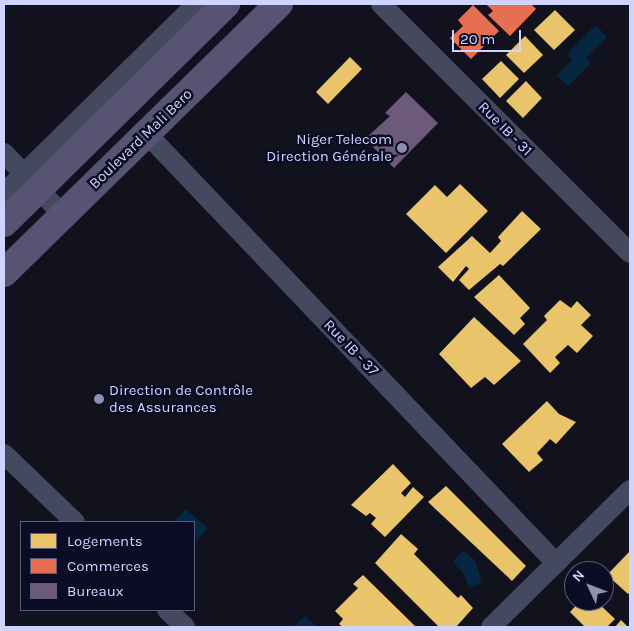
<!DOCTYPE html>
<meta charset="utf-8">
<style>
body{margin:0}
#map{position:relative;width:634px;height:631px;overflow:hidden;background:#12121e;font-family:Karla,sans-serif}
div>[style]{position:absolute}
.water>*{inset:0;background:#052741}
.homes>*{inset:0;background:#e9c46a}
.shops>*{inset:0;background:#e76f51}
.offices>*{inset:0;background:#6d597a}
.street>*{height:20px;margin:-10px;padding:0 10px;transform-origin:10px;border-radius:10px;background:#454960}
.primary>*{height:28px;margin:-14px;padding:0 14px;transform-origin:14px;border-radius:14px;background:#595373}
.dots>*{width:14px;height:14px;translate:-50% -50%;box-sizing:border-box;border:2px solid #0c0d24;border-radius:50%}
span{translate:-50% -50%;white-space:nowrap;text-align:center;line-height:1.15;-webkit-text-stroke:5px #0c0d24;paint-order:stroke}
.street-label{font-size:15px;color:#cfd4ff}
.poi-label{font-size:15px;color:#cfd4ff}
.right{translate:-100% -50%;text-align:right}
.left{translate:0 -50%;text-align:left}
.frame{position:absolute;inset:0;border:5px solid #cfd4ff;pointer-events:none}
.legend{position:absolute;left:20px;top:521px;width:175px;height:90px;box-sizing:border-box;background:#0c0d24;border:1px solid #5a5d7c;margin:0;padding:6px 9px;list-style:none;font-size:15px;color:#cfd4ff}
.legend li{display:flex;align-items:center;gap:10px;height:25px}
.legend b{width:25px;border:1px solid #5a5d7c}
.north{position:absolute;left:564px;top:561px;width:50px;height:50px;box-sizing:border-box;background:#0c0d24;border:1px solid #5a5d7c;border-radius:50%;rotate:313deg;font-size:14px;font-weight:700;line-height:20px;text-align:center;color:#cfd4ff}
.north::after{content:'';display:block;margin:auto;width:18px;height:22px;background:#8d90b0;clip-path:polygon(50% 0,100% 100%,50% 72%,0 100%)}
.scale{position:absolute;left:452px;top:30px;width:69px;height:22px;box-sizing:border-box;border:2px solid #cfd4ff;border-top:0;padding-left:6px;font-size:15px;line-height:18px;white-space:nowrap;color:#cfd4ff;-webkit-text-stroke:4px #0c0d24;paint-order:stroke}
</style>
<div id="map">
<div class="water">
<div style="clip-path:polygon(596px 25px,607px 37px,586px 58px,591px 63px,568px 86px,557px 75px,572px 60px,567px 54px)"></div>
<div style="clip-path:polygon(185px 509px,208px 528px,196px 542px,194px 522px,174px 522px)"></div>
<div style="clip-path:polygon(463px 551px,475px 560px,482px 583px,469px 588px,464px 574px,453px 562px)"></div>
<div style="clip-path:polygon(305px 616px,317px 627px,293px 627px)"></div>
</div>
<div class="homes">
<div style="clip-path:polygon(555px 10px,575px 30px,554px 50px,534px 30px)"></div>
<div style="clip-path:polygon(525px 36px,543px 55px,524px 73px,506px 55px)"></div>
<div style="clip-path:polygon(350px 57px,362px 69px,328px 104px,316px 92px)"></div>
<div style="clip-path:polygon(501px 61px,519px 79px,500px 98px,482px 79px)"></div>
<div style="clip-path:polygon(526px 81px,542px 98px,523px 118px,506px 101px)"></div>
<div style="clip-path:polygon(460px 184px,488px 211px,446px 253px,406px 214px,435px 185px,447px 197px)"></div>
<div style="clip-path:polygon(522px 211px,541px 229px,503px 266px,500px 264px,469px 290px,459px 280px,469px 269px,466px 266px,453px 282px,438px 267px,472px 236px,490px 253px,501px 241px,498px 237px)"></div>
<div style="clip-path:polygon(499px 275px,530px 308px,520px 318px,525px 324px,514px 335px,474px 297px)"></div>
<div style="clip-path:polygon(560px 300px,571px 308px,577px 301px,591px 315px,581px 325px,593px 336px,577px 353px,568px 345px,555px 357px,560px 363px,550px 373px,523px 344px,547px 320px,544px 316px)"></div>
<div style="clip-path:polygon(474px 317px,521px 361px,494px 385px,485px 377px,471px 388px,439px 354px)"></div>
<div style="clip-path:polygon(547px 401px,559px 414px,576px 422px,556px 444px,550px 439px,537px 453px,543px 460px,529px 472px,502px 444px)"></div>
<div style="clip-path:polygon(393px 464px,411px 483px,401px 493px,405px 497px,413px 487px,424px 497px,385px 537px,371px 524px,376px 518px,370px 513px,366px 516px,351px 505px)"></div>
<div style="clip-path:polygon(446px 486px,526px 566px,512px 581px,428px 502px)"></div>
<div style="clip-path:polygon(401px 534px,418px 549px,414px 554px,458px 598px,461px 595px,473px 608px,456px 627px,439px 627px,375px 563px)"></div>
<div style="clip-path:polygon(630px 551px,630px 592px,628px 594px,607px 575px)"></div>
<div style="clip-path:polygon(363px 575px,416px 627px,343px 627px,339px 624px,343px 619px,335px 611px,358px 588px,353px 584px)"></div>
<div style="clip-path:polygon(580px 601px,596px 601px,615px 619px,607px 627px,585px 627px,570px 612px)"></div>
<div style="clip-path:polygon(621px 620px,628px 627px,615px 627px)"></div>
</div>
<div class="shops">
<div style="clip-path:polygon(486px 4px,531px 4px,536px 9px,510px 36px,488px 15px,493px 11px)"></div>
<div style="clip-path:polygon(473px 5px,499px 31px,471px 59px,450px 38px,463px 26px,458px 20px)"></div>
</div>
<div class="offices">
<div style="clip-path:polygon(406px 92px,438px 123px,394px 168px,365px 139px,390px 116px,385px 113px)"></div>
</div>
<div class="street">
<div style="left:381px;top:4px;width:352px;rotate:45deg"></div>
<div style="left:147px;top:134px;width:593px;rotate:46.37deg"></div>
<div style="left:4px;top:153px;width:86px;rotate:46.4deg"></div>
<div style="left:4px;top:193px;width:269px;rotate:-44.5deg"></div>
<div style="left:4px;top:454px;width:98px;rotate:43.8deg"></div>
<div style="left:167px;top:610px;width:25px;rotate:43deg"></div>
<div style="left:491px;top:627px;width:195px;rotate:-44.6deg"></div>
</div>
<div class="primary">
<div style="left:4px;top:223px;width:312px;rotate:-44.6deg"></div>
<div style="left:4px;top:273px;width:385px;rotate:-44.4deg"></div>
</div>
<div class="dots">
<div style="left:402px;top:148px;background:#8d90b0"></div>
<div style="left:99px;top:399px;background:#8d90b0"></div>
</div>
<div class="street-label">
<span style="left:505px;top:129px;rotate:45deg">Rue IB - 31</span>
<span style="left:141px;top:139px;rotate:-44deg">Boulevard Mali Bero</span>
<span style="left:351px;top:348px;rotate:46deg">Rue IB - 37</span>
</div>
<div class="poi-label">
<span class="right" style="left:392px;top:148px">Niger Telecom<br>Direction Générale</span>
<span class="left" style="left:109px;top:399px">Direction de Contrôle<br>des Assurances</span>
</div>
<div class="frame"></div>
<ul class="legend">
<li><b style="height:14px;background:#e9c46a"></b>Logements</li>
<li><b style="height:14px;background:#e76f51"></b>Commerces</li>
<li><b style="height:14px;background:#6d597a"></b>Bureaux</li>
</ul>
<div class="north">N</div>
<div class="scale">20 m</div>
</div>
